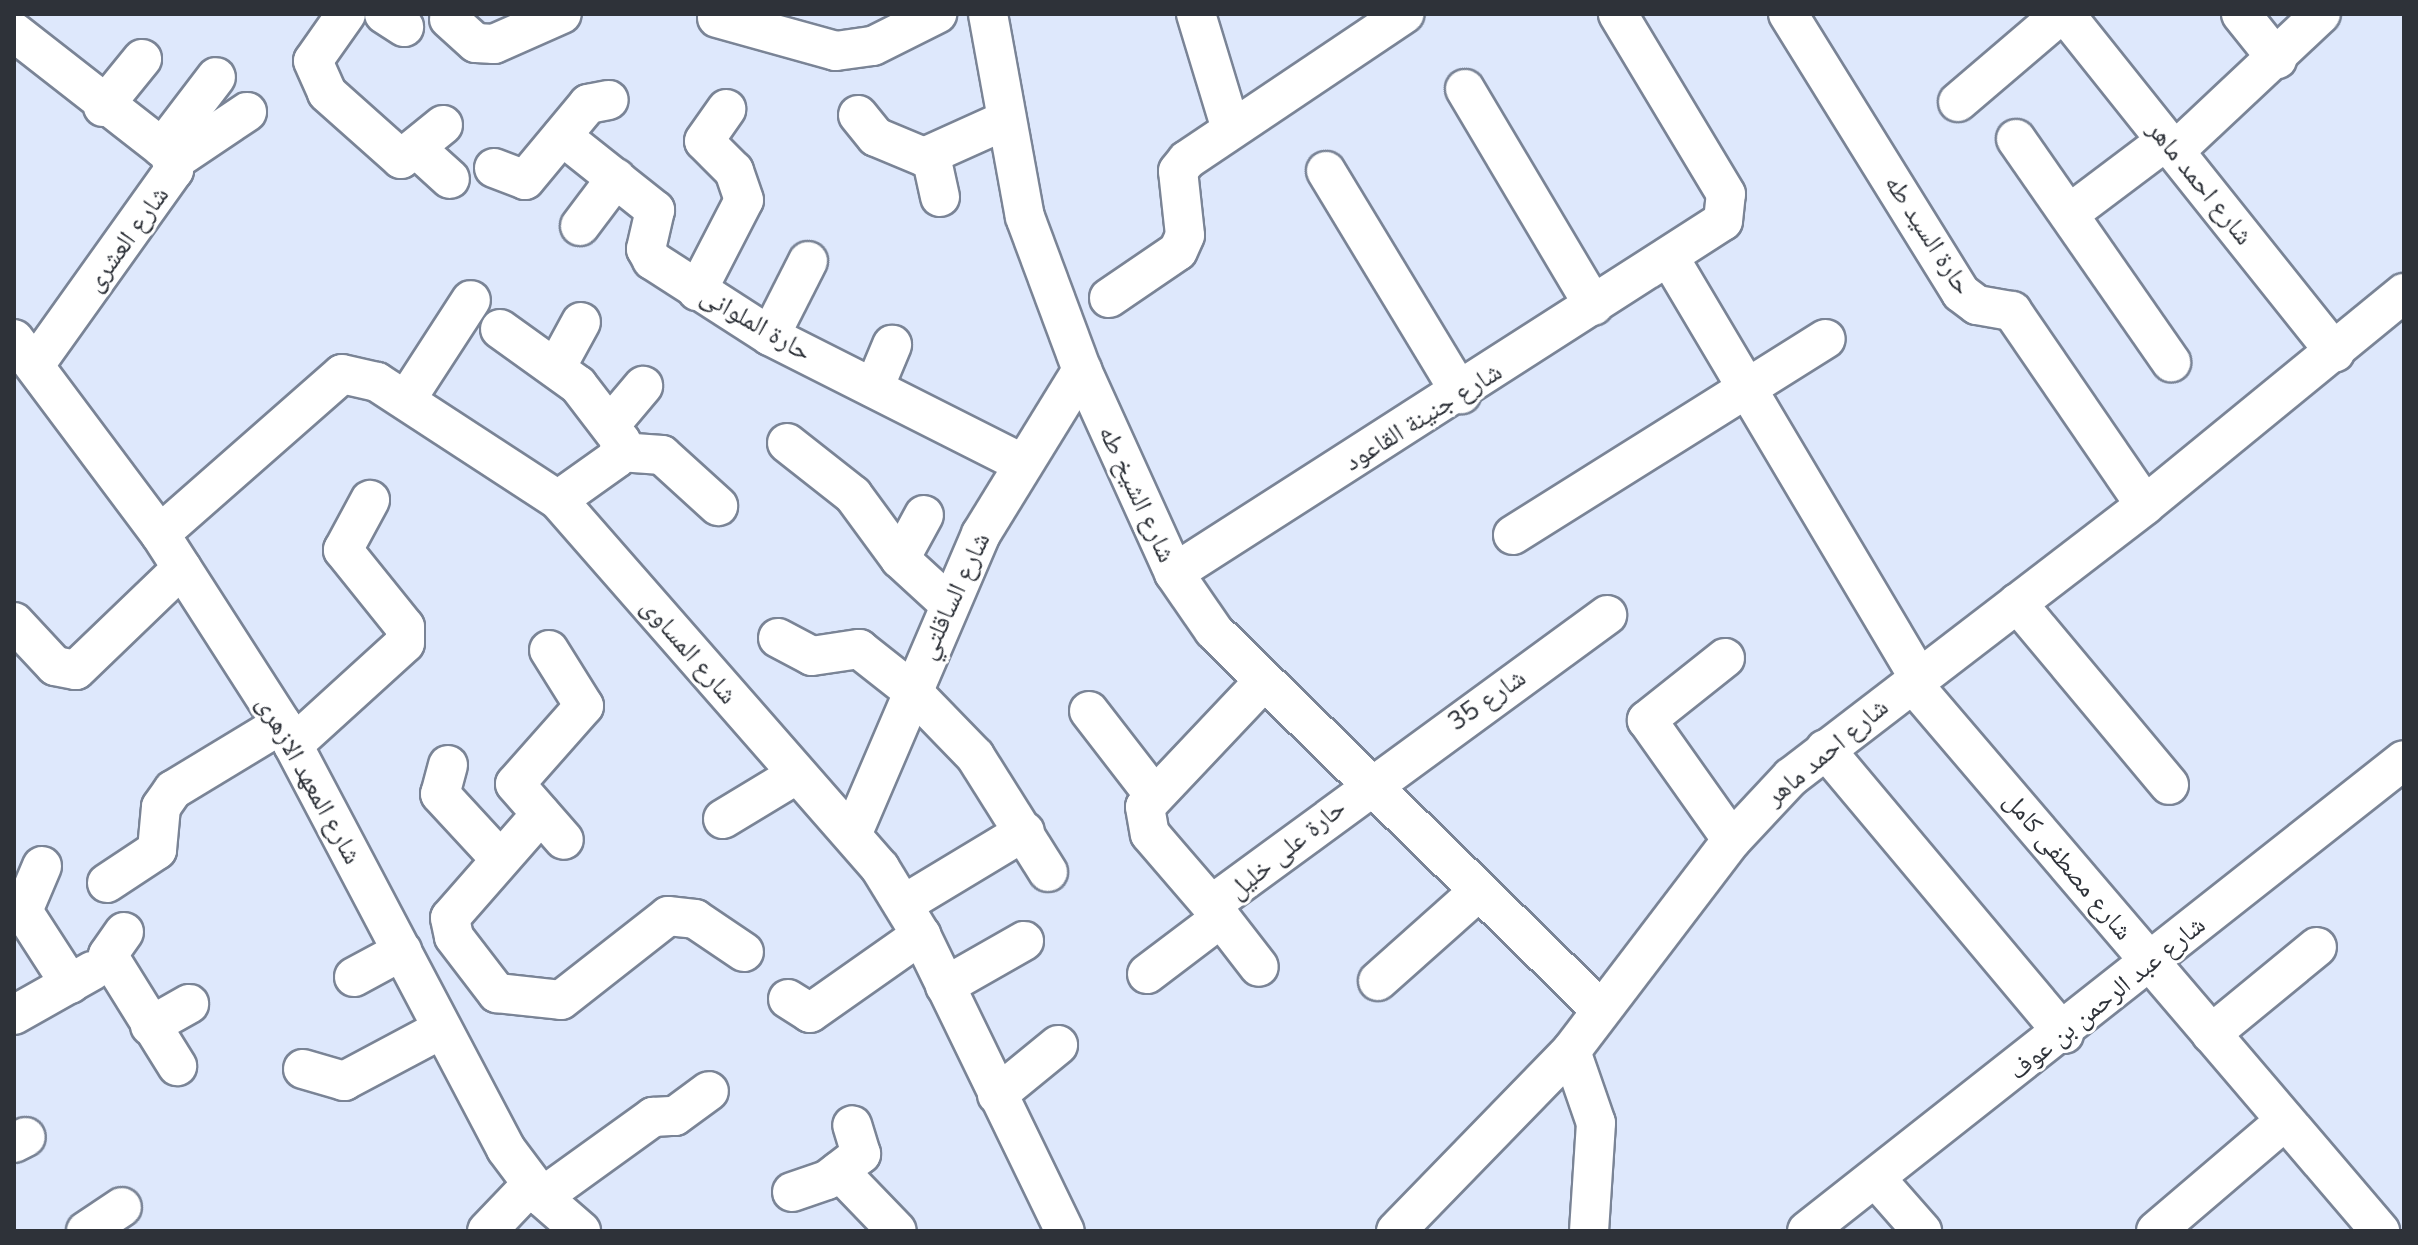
<!DOCTYPE html>
<meta charset="utf-8">
<style>
body{margin:0}
#map{position:relative;width:2418px;height:1245px;overflow:hidden;background:#dee8fc;font-family:"Nunito Sans","Noto Naskh Arabic",sans-serif}
div>[style]{position:absolute}
.roads{filter:drop-shadow(2px 0 #7a8496) drop-shadow(-2px 0 #7a8496) drop-shadow(0 2px #7a8496) drop-shadow(0 -2px #7a8496)}
.street>*{height:38px;margin:-19px;padding:0 19px;transform-origin:19px;border-radius:19px;background:#fff}
span{translate:-50% -50%;white-space:nowrap;text-align:center;line-height:1.15;-webkit-text-stroke:6px #fff;paint-order:stroke}
.street-label{font-size:26px;color:#2e3239}
.frame{position:absolute;inset:0;border:16px solid #2e3239;pointer-events:none}
</style>
<div id="map">
<div class="roads">
<div class="street">
<div style="left:346px;top:14px;width:57px;rotate:125.1deg"></div>
<div style="left:313px;top:61px;width:35px;rotate:66deg"></div>
<div style="left:327px;top:93px;width:99px;rotate:41.7deg"></div>
<div style="left:401px;top:159px;width:54px;rotate:-39deg"></div>
<div style="left:384px;top:14px;width:24px;rotate:33deg"></div>
<div style="left:988px;top:14px;width:206px;rotate:79.7deg"></div>
<div style="left:1025px;top:217px;width:163px;rotate:69.6deg"></div>
<div style="left:1082px;top:370px;width:223px;rotate:65.6deg"></div>
<div style="left:1174px;top:573px;width:70px;rotate:55.4deg"></div>
<div style="left:1214px;top:631px;width:539px;rotate:44.4deg"></div>
<div style="left:1196px;top:14px;width:120px;rotate:73.1deg"></div>
<div style="left:1788px;top:14px;width:328px;rotate:58.2deg"></div>
<div style="left:1961px;top:293px;width:20px;rotate:37deg"></div>
<div style="left:1977px;top:305px;width:36px;rotate:10deg"></div>
<div style="left:2012px;top:311px;width:235px;rotate:55.6deg"></div>
<div style="left:2065px;top:14px;width:433px;rotate:51.4deg"></div>
<div style="left:2241px;top:14px;width:58px;rotate:51.3deg"></div>
<div style="left:717px;top:18px;width:123px;rotate:15.5deg"></div>
<div style="left:836px;top:51px;width:37px;rotate:-8deg"></div>
<div style="left:873px;top:46px;width:72px;rotate:-26.6deg"></div>
<div style="left:449px;top:19px;width:36px;rotate:42deg"></div>
<div style="left:476px;top:43px;width:18px;rotate:3deg"></div>
<div style="left:494px;top:44px;width:74px;rotate:-23.8deg"></div>
<div style="left:14px;top:32px;width:197px;rotate:38deg"></div>
<div style="left:169px;top:153px;width:18px;rotate:74deg"></div>
<div style="left:174px;top:170px;width:239px;rotate:125.5deg"></div>
<div style="left:1465px;top:89px;width:252px;rotate:59.3deg"></div>
<div style="left:1958px;top:102px;width:135px;rotate:-40.5deg"></div>
<div style="left:103px;top:107px;width:62px;rotate:-50.9deg"></div>
<div style="left:858px;top:115px;width:28px;rotate:51deg"></div>
<div style="left:876px;top:137px;width:52px;rotate:22.6deg"></div>
<div style="left:924px;top:157px;width:88px;rotate:-24.2deg"></div>
<div style="left:562px;top:136px;width:119px;rotate:38.5deg"></div>
<div style="left:655px;top:210px;width:40px;rotate:103deg"></div>
<div style="left:646px;top:249px;width:13px;rotate:61deg"></div>
<div style="left:652px;top:260px;width:140px;rotate:32.8deg"></div>
<div style="left:770px;top:336px;width:279px;rotate:26.8deg"></div>
<div style="left:2016px;top:139px;width:272px;rotate:55.2deg"></div>
<div style="left:162px;top:148px;width:89px;rotate:-52.7deg"></div>
<div style="left:418px;top:150px;width:43px;rotate:42.2deg"></div>
<div style="left:2175px;top:151px;width:200px;rotate:-43.2deg"></div>
<div style="left:931px;top:156px;width:42px;rotate:77.6deg"></div>
<div style="left:174px;top:161px;width:88px;rotate:-33.9deg"></div>
<div style="left:494px;top:168px;width:33px;rotate:21deg"></div>
<div style="left:525px;top:180px;width:99px;rotate:-50.3deg"></div>
<div style="left:588px;top:104px;width:21px;rotate:-11deg"></div>
<div style="left:1326px;top:171px;width:261px;rotate:58.8deg"></div>
<div style="left:2069px;top:214px;width:121px;rotate:-37deg"></div>
<div style="left:580px;top:226px;width:60px;rotate:-53.1deg"></div>
<div style="left:1669px;top:257px;width:490px;rotate:59.3deg"></div>
<div style="left:697px;top:291px;width:102px;rotate:-62.7deg"></div>
<div style="left:744px;top:200px;width:31px;rotate:-109deg"></div>
<div style="left:734px;top:171px;width:42px;rotate:-135deg"></div>
<div style="left:704px;top:141px;width:39px;rotate:-55deg"></div>
<div style="left:1109px;top:298px;width:83px;rotate:-34.3deg"></div>
<div style="left:1178px;top:251px;width:17px;rotate:-66deg"></div>
<div style="left:1185px;top:235px;width:64px;rotate:-96.2deg"></div>
<div style="left:1178px;top:171px;width:14px;rotate:-51deg"></div>
<div style="left:1187px;top:160px;width:262px;rotate:-33.9deg"></div>
<div style="left:500px;top:329px;width:96px;rotate:35.7deg"></div>
<div style="left:578px;top:385px;width:71px;rotate:52.5deg"></div>
<div style="left:621px;top:441px;width:17px;rotate:103deg"></div>
<div style="left:617px;top:458px;width:72px;rotate:144.6deg"></div>
<div style="left:770px;top:336px;width:84px;rotate:-63.1deg"></div>
<div style="left:14px;top:339px;width:244px;rotate:53.2deg"></div>
<div style="left:160px;top:534px;width:226px;rotate:57.3deg"></div>
<div style="left:282px;top:724px;width:480px;rotate:62.2deg"></div>
<div style="left:506px;top:1149px;width:60px;rotate:53.1deg"></div>
<div style="left:542px;top:1197px;width:52px;rotate:41.1deg"></div>
<div style="left:557px;top:366px;width:50px;rotate:-61.4deg"></div>
<div style="left:874px;top:388px;width:47px;rotate:-67.3deg"></div>
<div style="left:406px;top:400px;width:119px;rotate:-57deg"></div>
<div style="left:611px;top:424px;width:50px;rotate:-49.9deg"></div>
<div style="left:787px;top:443px;width:84px;rotate:38.2deg"></div>
<div style="left:853px;top:495px;width:79px;rotate:53.7deg"></div>
<div style="left:900px;top:559px;width:65px;rotate:42.5deg"></div>
<div style="left:620px;top:452px;width:42px;rotate:4.1deg"></div>
<div style="left:662px;top:455px;width:76px;rotate:42.3deg"></div>
<div style="left:160px;top:534px;width:242px;rotate:-41.3deg"></div>
<div style="left:342px;top:374px;width:36px;rotate:13deg"></div>
<div style="left:377px;top:382px;width:216px;rotate:33.1deg"></div>
<div style="left:558px;top:500px;width:489px;rotate:48.8deg"></div>
<div style="left:880px;top:868px;width:79px;rotate:58.5deg"></div>
<div style="left:921px;top:935px;width:329px;rotate:64.1deg"></div>
<div style="left:1513px;top:535px;width:369px;rotate:-32.1deg"></div>
<div style="left:900px;top:559px;width:50px;rotate:-61.4deg"></div>
<div style="left:1174px;top:573px;width:652px;rotate:-32.67deg"></div>
<div style="left:1723px;top:221px;width:27px;rotate:-84deg"></div>
<div style="left:1726px;top:194px;width:210px;rotate:-121deg"></div>
<div style="left:2017px;top:603px;width:237px;rotate:50.1deg"></div>
<div style="left:14px;top:622px;width:60px;rotate:47deg"></div>
<div style="left:55px;top:666px;width:21px;rotate:11deg"></div>
<div style="left:76px;top:670px;width:147px;rotate:-43.9deg"></div>
<div style="left:778px;top:638px;width:38px;rotate:28deg"></div>
<div style="left:812px;top:656px;width:48px;rotate:-8.5deg"></div>
<div style="left:859px;top:649px;width:66px;rotate:38.3deg"></div>
<div style="left:911px;top:690px;width:92px;rotate:45.9deg"></div>
<div style="left:975px;top:756px;width:137px;rotate:57.8deg"></div>
<div style="left:549px;top:650px;width:66px;rotate:58deg"></div>
<div style="left:584px;top:706px;width:104px;rotate:131.5deg"></div>
<div style="left:515px;top:784px;width:74px;rotate:48.8deg"></div>
<div style="left:1725px;top:658px;width:100px;rotate:141.5deg"></div>
<div style="left:1647px;top:720px;width:147px;rotate:54.7deg"></div>
<div style="left:1264px;top:681px;width:173px;rotate:133.4deg"></div>
<div style="left:1145px;top:807px;width:27px;rotate:80deg"></div>
<div style="left:1150px;top:834px;width:94px;rotate:49.3deg"></div>
<div style="left:1211px;top:905px;width:491px;rotate:-36.2deg"></div>
<div style="left:1912px;top:683px;width:721px;rotate:49.5deg"></div>
<div style="left:1089px;top:711px;width:106px;rotate:52.3deg"></div>
<div style="left:293px;top:745px;width:151px;rotate:-42.3deg"></div>
<div style="left:405px;top:643px;width:16px;rotate:-90deg"></div>
<div style="left:405px;top:627px;width:99px;rotate:-128.8deg"></div>
<div style="left:343px;top:550px;width:57px;rotate:-61.6deg"></div>
<div style="left:1825px;top:749px;width:372px;rotate:50deg"></div>
<div style="left:448px;top:765px;width:30px;rotate:105deg"></div>
<div style="left:440px;top:794px;width:88px;rotate:47.3deg"></div>
<div style="left:541px;top:814px;width:138px;rotate:131.2deg"></div>
<div style="left:450px;top:918px;width:19px;rotate:78deg"></div>
<div style="left:454px;top:937px;width:71px;rotate:52.5deg"></div>
<div style="left:497px;top:993px;width:64px;rotate:6.2deg"></div>
<div style="left:561px;top:1000px;width:136px;rotate:-38.1deg"></div>
<div style="left:668px;top:916px;width:27px;rotate:6deg"></div>
<div style="left:695px;top:919px;width:59px;rotate:34deg"></div>
<div style="left:723px;top:819px;width:85px;rotate:-31.1deg"></div>
<div style="left:852px;top:835px;width:327px;rotate:-66.8deg"></div>
<div style="left:981px;top:534px;width:193px;rotate:-58.4deg"></div>
<div style="left:42px;top:866px;width:49px;rotate:112.9deg"></div>
<div style="left:23px;top:911px;width:87px;rotate:57.2deg"></div>
<div style="left:107px;top:883px;width:60px;rotate:-33.4deg"></div>
<div style="left:157px;top:850px;width:43px;rotate:-84.7deg"></div>
<div style="left:161px;top:807px;width:21px;rotate:-55deg"></div>
<div style="left:173px;top:790px;width:127px;rotate:-31.2deg"></div>
<div style="left:904px;top:904px;width:141px;rotate:-31.1deg"></div>
<div style="left:1211px;top:905px;width:78px;rotate:52.3deg"></div>
<div style="left:124px;top:932px;width:28px;rotate:125deg"></div>
<div style="left:108px;top:955px;width:131px;rotate:58.1deg"></div>
<div style="left:1147px;top:974px;width:93px;rotate:-37.1deg"></div>
<div style="left:354px;top:977px;width:55px;rotate:-28.4deg"></div>
<div style="left:1378px;top:981px;width:135px;rotate:-41.7deg"></div>
<div style="left:945px;top:986px;width:91px;rotate:-29.7deg"></div>
<div style="left:788px;top:999px;width:26px;rotate:32deg"></div>
<div style="left:810px;top:1013px;width:136px;rotate:-35.1deg"></div>
<div style="left:14px;top:1015px;width:90px;rotate:-29.4deg"></div>
<div style="left:150px;top:1026px;width:45px;rotate:-29.4deg"></div>
<div style="left:2211px;top:1034px;width:137px;rotate:-39.4deg"></div>
<div style="left:1571px;top:1051px;width:76px;rotate:70.9deg"></div>
<div style="left:1596px;top:1123px;width:108px;rotate:93.7deg"></div>
<div style="left:303px;top:1069px;width:43px;rotate:16.3deg"></div>
<div style="left:344px;top:1081px;width:111px;rotate:-28deg"></div>
<div style="left:997px;top:1095px;width:79px;rotate:-39.3deg"></div>
<div style="left:14px;top:1143px;width:13px;rotate:-27deg"></div>
<div style="left:839px;top:1171px;width:83px;rotate:46deg"></div>
<div style="left:1878px;top:1181px;width:67px;rotate:48.7deg"></div>
<div style="left:792px;top:1192px;width:37px;rotate:-19deg"></div>
<div style="left:827px;top:1180px;width:43px;rotate:-37.4deg"></div>
<div style="left:861px;top:1154px;width:30px;rotate:-107deg"></div>
<div style="left:542px;top:1197px;width:137px;rotate:-35.8deg"></div>
<div style="left:653px;top:1117px;width:22px;rotate:-3deg"></div>
<div style="left:675px;top:1116px;width:42px;rotate:-36.3deg"></div>
<div style="left:86px;top:1231px;width:43px;rotate:-33.7deg"></div>
<div style="left:487px;top:1231px;width:64px;rotate:-46.3deg"></div>
<div style="left:1396px;top:1231px;width:251px;rotate:-45.8deg"></div>
<div style="left:1571px;top:1051px;width:265px;rotate:-52.7deg"></div>
<div style="left:1732px;top:840px;width:86px;rotate:-46.9deg"></div>
<div style="left:1791px;top:777px;width:446px;rotate:-37.5deg"></div>
<div style="left:2145px;top:505px;width:335px;rotate:-39.3deg"></div>
<div style="left:1807px;top:1231px;width:760px;rotate:-38.27deg"></div>
<div style="left:2156px;top:1231px;width:170px;rotate:-40.5deg"></div>
</div>
</div>
<div class="street-label">
<span style="left:2200px;top:183px;rotate:51deg">شارع احمد ماهر</span>
<span style="left:1928px;top:235px;rotate:57deg">حارة السيد طه</span>
<span style="left:127px;top:239px;rotate:-54deg">شارع العشرى</span>
<span style="left:756px;top:324px;rotate:30deg">حارة الملوانى</span>
<span style="left:1423px;top:417px;rotate:-32deg">شارع جنينة القاعود</span>
<span style="left:1137px;top:494px;rotate:65deg">شارع الشيخ طه</span>
<span style="left:954px;top:596px;rotate:-65deg">شارع الساقلتي</span>
<span style="left:689px;top:651px;rotate:49deg">شارع المساوى</span>
<span style="left:1487px;top:700px;rotate:-35deg">شارع 35</span>
<span style="left:1827px;top:752px;rotate:-40deg">شارع احمد ماهر</span>
<span style="left:309px;top:780px;rotate:61deg">شارع المعهد الازهرى</span>
<span style="left:1287px;top:849px;rotate:-39deg">حارة على خليل</span>
<span style="left:2068px;top:866px;rotate:50deg">شارع مصطفى كامل</span>
<span style="left:2107px;top:998px;rotate:-39deg">شارع عبد الرحمن بن عوف</span>
</div>
<div class="frame"></div>
</div>
